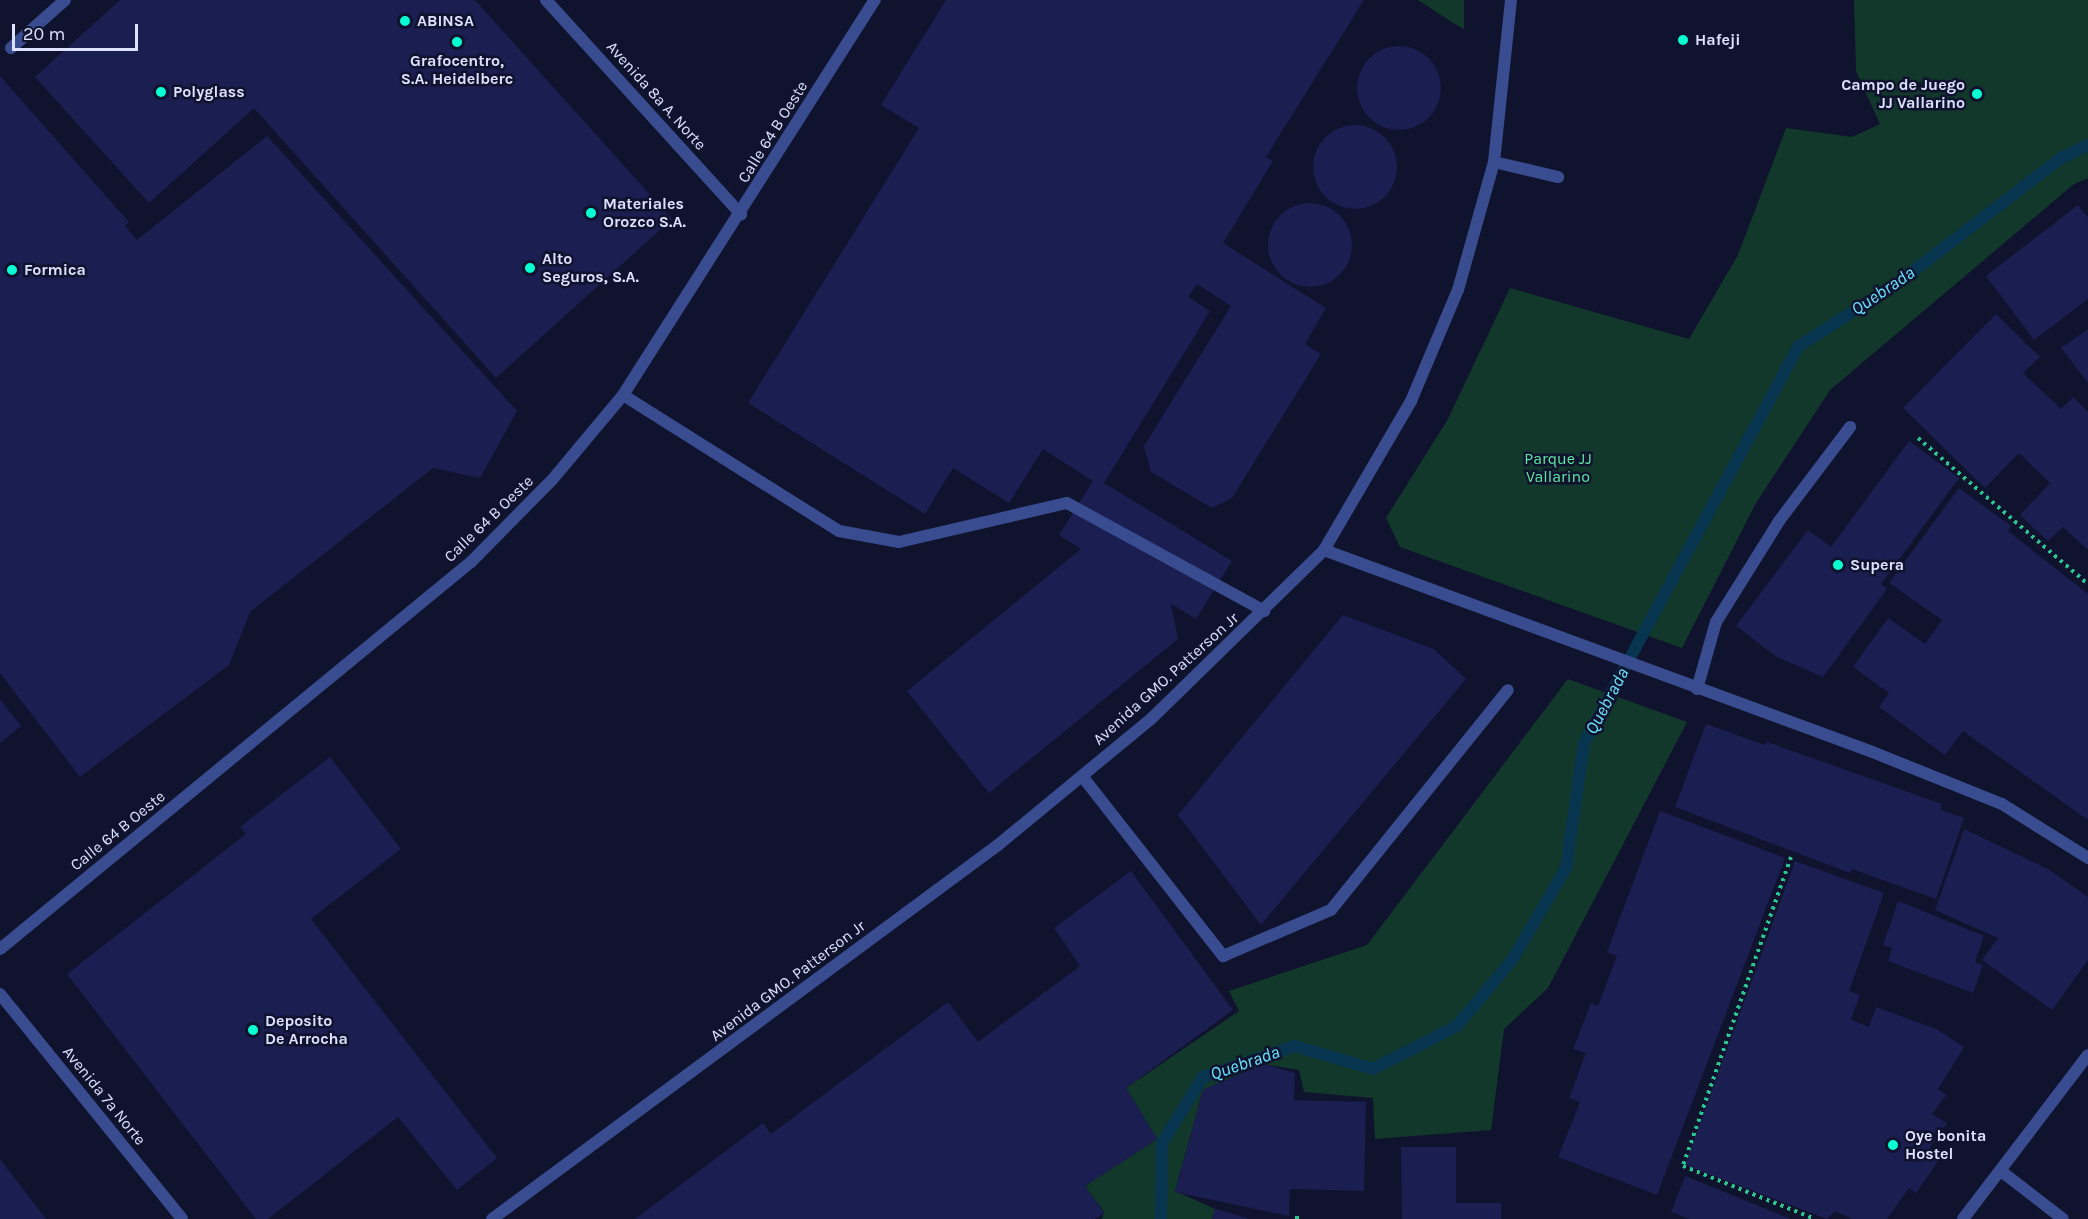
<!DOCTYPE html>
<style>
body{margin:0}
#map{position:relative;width:2088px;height:1219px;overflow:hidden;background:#10132d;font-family:Karla,sans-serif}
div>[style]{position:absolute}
.green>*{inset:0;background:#12382c}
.stream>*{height:12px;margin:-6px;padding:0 6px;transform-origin:6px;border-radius:6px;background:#07354f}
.building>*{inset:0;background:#1a1e50}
.round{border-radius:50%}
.path>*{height:4px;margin-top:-2px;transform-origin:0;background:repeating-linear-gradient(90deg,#28c791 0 3px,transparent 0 7.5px)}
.service>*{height:12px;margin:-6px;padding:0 6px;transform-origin:6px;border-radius:6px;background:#384c8f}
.minor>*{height:12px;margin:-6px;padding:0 6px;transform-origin:6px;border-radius:6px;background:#384c8f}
.tertiary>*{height:12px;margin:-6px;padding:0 6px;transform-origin:6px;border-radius:6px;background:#384c8f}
.dots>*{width:16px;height:16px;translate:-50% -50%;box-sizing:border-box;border:3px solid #10132d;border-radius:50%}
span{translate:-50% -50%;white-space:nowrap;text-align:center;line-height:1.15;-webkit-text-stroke:5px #10132d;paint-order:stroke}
.poi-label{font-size:16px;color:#dce2ff;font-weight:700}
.left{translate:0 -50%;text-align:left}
.right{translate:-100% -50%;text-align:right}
.street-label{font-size:16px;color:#dce2ff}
.park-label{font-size:16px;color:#5ee9a0}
.water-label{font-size:18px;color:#6ae3ff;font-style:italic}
.scale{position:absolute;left:12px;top:24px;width:126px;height:27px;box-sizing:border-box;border:3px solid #dce2ff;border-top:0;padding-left:8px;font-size:18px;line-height:21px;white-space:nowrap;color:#dce2ff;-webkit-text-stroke:4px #10132d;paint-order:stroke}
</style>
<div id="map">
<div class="green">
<div style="clip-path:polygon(1418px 0,1464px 0,1464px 29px,1455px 24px)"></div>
<div style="clip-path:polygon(1854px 0,2088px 0,2088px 178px,2074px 184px,1830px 390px,1756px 503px,1682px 648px,1400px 547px,1386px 518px,1448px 419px,1510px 288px,1689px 339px,1738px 255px,1786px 128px,1852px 137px,1880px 124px,1856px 71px)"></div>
<div style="clip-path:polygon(1568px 679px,1687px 722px,1548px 988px,1504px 1029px,1491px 1130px,1375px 1139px,1373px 1098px,1304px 1092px,1299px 1070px,1263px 1064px,1203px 1090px,1175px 1191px,1215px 1209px,1212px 1219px,1102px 1219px,1104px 1212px,1085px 1186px,1157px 1139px,1126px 1088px,1239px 1011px,1229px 991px,1367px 945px)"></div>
</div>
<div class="stream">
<div style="left:1161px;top:1219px;width:76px;rotate:-89.2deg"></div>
<div style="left:1162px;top:1143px;width:78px;rotate:-58.2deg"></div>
<div style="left:1203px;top:1077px;width:97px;rotate:-18.6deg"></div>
<div style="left:1295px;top:1046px;width:81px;rotate:16.4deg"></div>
<div style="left:1373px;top:1069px;width:94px;rotate:-27.1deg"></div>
<div style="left:1457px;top:1026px;width:86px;rotate:-50.2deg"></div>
<div style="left:1512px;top:960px;width:107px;rotate:-59.6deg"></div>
<div style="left:1566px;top:868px;width:126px;rotate:-81.8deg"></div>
<div style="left:1584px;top:743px;width:451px;rotate:-61.6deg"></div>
<div style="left:1799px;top:346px;width:119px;rotate:-32.6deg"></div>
<div style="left:1899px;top:282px;width:204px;rotate:-37.4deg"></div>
<div style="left:2061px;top:158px;width:30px;rotate:-26deg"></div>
</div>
<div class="building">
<div style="clip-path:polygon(120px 0,475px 0,672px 219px,496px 378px,254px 108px,149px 203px,35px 77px)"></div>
<div style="clip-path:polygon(946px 0,1364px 0,1266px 157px,1273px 161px,1223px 243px,1326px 308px,1305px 344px,1321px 354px,1232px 498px,1212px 508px,1151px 472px,1144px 446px,1231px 306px,1197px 284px,1188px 297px,1210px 311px,1104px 483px,1232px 561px,1196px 619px,1171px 604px,1178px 639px,989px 793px,907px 691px,1081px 549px,1059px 535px,1093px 481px,1043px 449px,1009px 503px,953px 468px,925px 514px,748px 403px,919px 128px,881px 105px)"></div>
<div class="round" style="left:1357px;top:46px;width:84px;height:84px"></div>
<div style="clip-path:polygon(0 76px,129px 222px,125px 226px,137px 240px,267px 136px,517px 411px,480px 478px,433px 468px,250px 612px,229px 665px,80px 777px,0 673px)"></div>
<div class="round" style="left:1313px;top:125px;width:84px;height:84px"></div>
<div class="round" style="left:1268px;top:203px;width:84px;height:84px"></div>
<div style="clip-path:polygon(2078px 205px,2088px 218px,2088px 299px,2034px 340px,1986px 276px)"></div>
<div style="clip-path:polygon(1996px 314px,2040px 357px,2023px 373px,2061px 409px,2073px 397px,2088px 412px,2088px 550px,2063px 527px,2048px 541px,2020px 515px,2050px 483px,2019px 453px,1985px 488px,1903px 408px)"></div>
<div style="clip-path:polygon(2088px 329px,2088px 383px,2061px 348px)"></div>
<div style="clip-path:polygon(1909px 441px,1959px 478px,1881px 584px,1887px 589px,1823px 677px,1777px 657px,1736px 626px,1808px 530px,1831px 547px)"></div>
<div style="clip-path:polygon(1959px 488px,2011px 526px,2008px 531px,2088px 594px,2088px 820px,1963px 731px,1945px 755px,1879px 707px,1889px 693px,1853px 667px,1888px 618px,1925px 644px,1942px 620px,1889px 583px)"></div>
<div style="clip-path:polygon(1343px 615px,1434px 649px,1466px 679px,1261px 925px,1178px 815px)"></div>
<div style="clip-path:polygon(0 699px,21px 726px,0 743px)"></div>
<div style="clip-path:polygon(1706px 724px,1765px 745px,1767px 742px,1942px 804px,1940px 810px,1964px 818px,1936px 899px,1852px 869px,1850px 873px,1675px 807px)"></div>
<div style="clip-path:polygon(330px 757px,401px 849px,311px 919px,497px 1158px,457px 1190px,398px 1117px,268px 1219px,256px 1219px,67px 974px,246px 834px,240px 827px)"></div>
<div style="clip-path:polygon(1660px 811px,1785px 858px,1657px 1195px,1558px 1157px,1580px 1102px,1569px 1098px,1586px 1053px,1573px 1049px,1591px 1003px,1598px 1006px,1617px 956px,1607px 952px)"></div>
<div style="clip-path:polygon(1964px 829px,2048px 869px,2088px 897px,2088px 960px,2052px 1010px,1982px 960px,1998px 938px,1935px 910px)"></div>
<div style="clip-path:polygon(1795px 861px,1884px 893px,1849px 991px,1860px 995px,1851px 1020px,1869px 1027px,1876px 1007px,1936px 1029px,1964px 1047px,1938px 1089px,1946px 1095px,1932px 1114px,1947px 1123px,1930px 1147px,1941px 1157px,1916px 1193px,1909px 1188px,1887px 1219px,1852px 1219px,1835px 1211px,1827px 1219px,1685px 1165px)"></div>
<div style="clip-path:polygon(1131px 871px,1233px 1010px,1126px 1088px,1157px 1139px,1085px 1186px,1104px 1213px,1095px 1219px,635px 1219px,763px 1123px,771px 1134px,948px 1002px,978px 1042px,1080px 966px,1054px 928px)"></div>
<div style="clip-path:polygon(1898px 901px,1984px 936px,1975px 962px,1983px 965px,1973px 993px,1888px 961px,1892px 948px,1883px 945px)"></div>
<div style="clip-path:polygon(1263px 1064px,1295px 1073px,1294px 1100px,1366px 1102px,1364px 1191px,1290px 1189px,1289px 1216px,1175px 1192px,1203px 1090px)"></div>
<div style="clip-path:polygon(1401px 1147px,1456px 1147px,1456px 1203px,1501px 1203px,1501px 1219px,1402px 1219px)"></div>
<div style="clip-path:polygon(0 1159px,46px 1219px,0 1219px)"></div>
<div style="clip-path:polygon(1685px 1176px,1791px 1219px,1689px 1219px,1671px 1212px)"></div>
<div style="clip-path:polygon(1215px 1209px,1247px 1218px,1247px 1219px,1212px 1219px)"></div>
</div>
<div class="path">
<div style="left:1918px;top:438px;width:224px;rotate:40.7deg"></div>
<div style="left:1791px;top:857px;width:327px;rotate:109.3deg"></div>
<div style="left:1683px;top:1166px;width:142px;rotate:21.9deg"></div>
<div style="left:1297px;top:1219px;width:7px;rotate:-90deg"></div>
</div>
<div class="service">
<div style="left:11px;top:48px;width:72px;rotate:-41.6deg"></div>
<div style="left:1494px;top:162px;width:66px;rotate:13.2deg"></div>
<div style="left:623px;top:395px;width:255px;rotate:32.2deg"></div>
<div style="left:839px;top:531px;width:61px;rotate:10.4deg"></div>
<div style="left:899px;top:542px;width:172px;rotate:-13.1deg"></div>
<div style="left:1067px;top:503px;width:225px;rotate:28.7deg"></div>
<div style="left:1697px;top:689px;width:70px;rotate:-74.2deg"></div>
<div style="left:1716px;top:622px;width:119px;rotate:-58deg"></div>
<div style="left:1779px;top:521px;width:118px;rotate:-52.9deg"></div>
<div style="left:1082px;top:776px;width:229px;rotate:51.9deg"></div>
<div style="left:1223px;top:956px;width:117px;rotate:-23.1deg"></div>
<div style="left:1331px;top:910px;width:282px;rotate:-51.2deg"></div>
</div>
<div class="minor">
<div style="left:546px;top:0;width:290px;rotate:47.7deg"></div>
<div style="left:1324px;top:550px;width:582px;rotate:20.21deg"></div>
<div style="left:1870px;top:751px;width:142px;rotate:21.9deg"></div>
<div style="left:2002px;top:804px;width:102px;rotate:32.1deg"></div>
<div style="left:0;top:949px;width:610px;rotate:-39.41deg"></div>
<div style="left:471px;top:562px;width:115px;rotate:-45.4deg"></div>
<div style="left:552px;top:480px;width:111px;rotate:-50.1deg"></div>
<div style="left:623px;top:395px;width:469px;rotate:-57.5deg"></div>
<div style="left:0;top:994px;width:289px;rotate:51deg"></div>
<div style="left:2001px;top:1171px;width:78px;rotate:37.7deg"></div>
<div style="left:492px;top:1219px;width:629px;rotate:-36.47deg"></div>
<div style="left:998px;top:845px;width:198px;rotate:-39.5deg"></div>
<div style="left:1151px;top:719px;width:242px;rotate:-44.3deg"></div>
<div style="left:1324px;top:550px;width:173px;rotate:-59.7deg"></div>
<div style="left:1411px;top:401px;width:121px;rotate:-67.1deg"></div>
<div style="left:1458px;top:290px;width:133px;rotate:-74.3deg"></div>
<div style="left:1494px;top:162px;width:163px;rotate:-84deg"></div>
</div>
<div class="tertiary">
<div style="left:1963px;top:1219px;width:206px;rotate:-52.7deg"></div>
</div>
<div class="dots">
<div style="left:405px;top:21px;background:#08ffd4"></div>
<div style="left:1683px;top:40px;background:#08ffd4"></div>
<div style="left:457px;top:42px;background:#08ffd4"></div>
<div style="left:161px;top:92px;background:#08ffd4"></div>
<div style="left:1977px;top:94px;background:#08ffd4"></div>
<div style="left:591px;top:213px;background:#08ffd4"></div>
<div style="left:530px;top:268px;background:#08ffd4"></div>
<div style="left:12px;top:270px;background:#08ffd4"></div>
<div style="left:1838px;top:565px;background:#08ffd4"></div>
<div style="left:253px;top:1030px;background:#08ffd4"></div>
<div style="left:1893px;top:1145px;background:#08ffd4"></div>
</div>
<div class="poi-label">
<span class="left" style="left:417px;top:21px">ABINSA</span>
<span class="left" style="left:1695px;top:40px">Hafeji</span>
<span style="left:457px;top:70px">Grafocentro,<br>S.A. Heidelberc</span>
<span class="right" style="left:1965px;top:94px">Campo de Juego<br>JJ Vallarino</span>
<span class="left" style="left:173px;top:92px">Polyglass</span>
<span class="left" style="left:603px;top:213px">Materiales<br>Orozco S.A.</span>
<span class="left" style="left:542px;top:268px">Alto<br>Seguros, S.A.</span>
<span class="left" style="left:24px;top:270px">Formica</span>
<span class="left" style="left:1850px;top:565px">Supera</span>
<span class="left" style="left:265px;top:1030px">Deposito<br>De Arrocha</span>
<span class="left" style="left:1905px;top:1145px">Oye bonita<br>Hostel</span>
</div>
<div class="street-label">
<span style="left:656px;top:96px;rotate:48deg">Avenida 8a A. Norte</span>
<span style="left:773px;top:132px;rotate:-58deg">Calle 64 B Oeste</span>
<span style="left:489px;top:519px;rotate:-44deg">Calle 64 B Oeste</span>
<span style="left:1166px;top:679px;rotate:-42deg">Avenida GMO. Patterson Jr</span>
<span style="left:118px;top:831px;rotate:-39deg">Calle 64 B Oeste</span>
<span style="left:788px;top:981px;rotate:-37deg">Avenida GMO. Patterson Jr</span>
<span style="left:104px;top:1096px;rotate:51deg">Avenida 7a Norte</span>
</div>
<div class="park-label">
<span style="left:1558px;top:468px">Parque JJ<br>Vallarino</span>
</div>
<div class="water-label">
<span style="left:1883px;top:291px;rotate:-34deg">Quebrada</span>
<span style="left:1607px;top:701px;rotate:-62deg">Quebrada</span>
<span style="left:1245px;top:1063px;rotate:-19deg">Quebrada</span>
</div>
<div class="scale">20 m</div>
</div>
